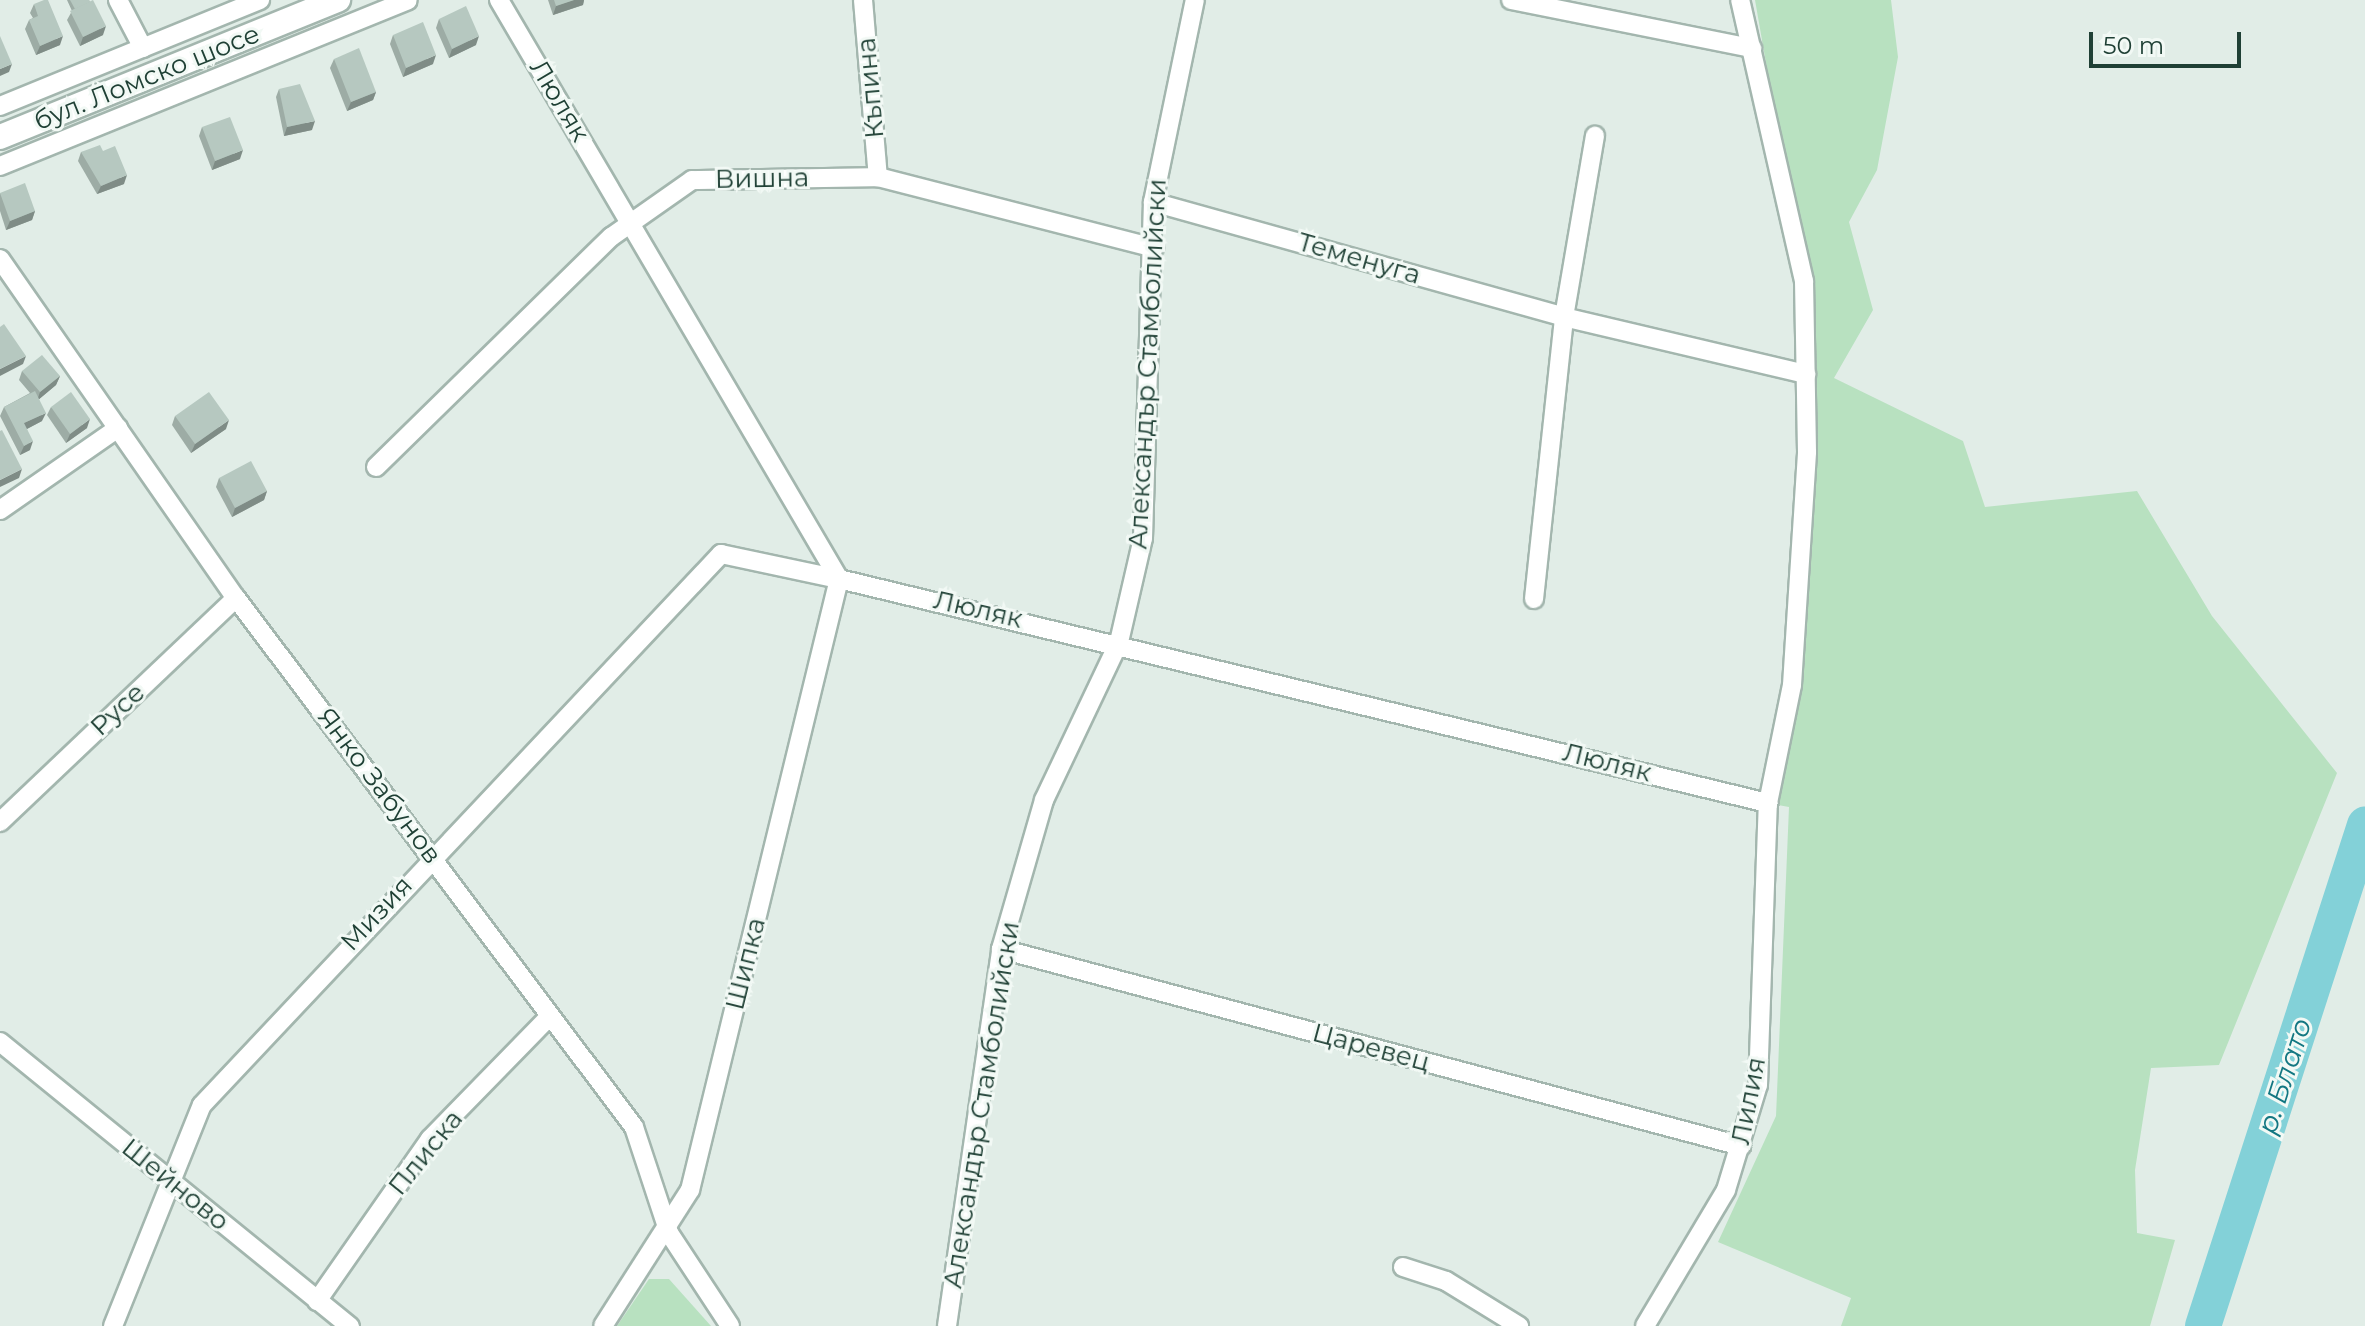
<!DOCTYPE html>
<meta charset="utf-8">
<style>
body{margin:0}
#map{position:relative;width:2365px;height:1326px;overflow:hidden;background:#e1ede7;font-family:Montserrat,sans-serif}
div>[style]{position:absolute}
.green>*{inset:0;background:#b8e1c0}
.river>*{height:36px;margin:-18px;padding:0 18px;transform-origin:18px;border-radius:18px;background:#83d1d8}
.roads{filter:drop-shadow(2px 0 #a3b6ae) drop-shadow(-2px 0 #a3b6ae) drop-shadow(0 2px #a3b6ae) drop-shadow(0 -2px #a3b6ae)}
.street>*{height:18px;margin:-9px;padding:0 9px;transform-origin:9px;border-radius:9px;background:#fff}
.secondary>*{height:24px;margin:-12px;padding:0 12px;transform-origin:12px;border-radius:12px;background:#fff}
.wall>*{inset:0;background:#9daca5}
.shaded-wall>*{inset:0;background:#7f8c86}
.building>*{inset:0;background:#b6c8c0}
span{translate:-50% -50%;white-space:nowrap;text-align:center;line-height:1.15;-webkit-text-stroke:6px #f2f9f5;paint-order:stroke}
.street-label{font-size:26px;color:#1f4035}
.water-label{font-size:28px;color:#137782;font-style:italic}
.scale{position:absolute;left:2089px;top:32px;width:152px;height:36px;box-sizing:border-box;border:4px solid #1f4035;border-top:0;padding-left:10px;font-size:24px;line-height:28px;white-space:nowrap;color:#1f4035;-webkit-text-stroke:6px #f2f9f5;paint-order:stroke}
</style>
<div id="map">
<div class="green">
<div style="clip-path:polygon(1755px 0,1891px 0,1898px 57px,1877px 170px,1849px 222px,1873px 310px,1834px 378px,1963px 441px,1985px 507px,2137px 491px,2212px 616px,2337px 773px,2219px 1065px,2151px 1068px,2135px 1170px,2137px 1233px,2175px 1240px,2150px 1326px,1841px 1326px,1851px 1298px,1718px 1242px,1776px 1116px,1789px 807px,1768px 803px,1792px 685px,1804px 281px)"></div>
<div style="clip-path:polygon(649px 1279px,669px 1279px,711px 1326px,617px 1326px)"></div>
</div>
<div class="river">
<div style="left:2203px;top:1326px;width:527px;rotate:-72.08deg"></div>
</div>
<div class="roads">
<div class="street">
<div style="left:118px;top:0;width:54px;rotate:62.5deg"></div>
<div style="left:499px;top:0;width:671px;rotate:59.58deg"></div>
<div style="left:839px;top:579px;width:956px;rotate:13.56deg"></div>
<div style="left:863px;top:0;width:178px;rotate:85.2deg"></div>
<div style="left:1511px;top:0;width:246px;rotate:11.3deg"></div>
<div style="left:0;top:106px;width:281px;rotate:-22.2deg"></div>
<div style="left:0;top:166px;width:440px;rotate:-22.1deg"></div>
<div style="left:1153px;top:202px;width:427px;rotate:15.6deg"></div>
<div style="left:1564px;top:317px;width:249px;rotate:13.3deg"></div>
<div style="left:0;top:259px;width:413px;rotate:55.2deg"></div>
<div style="left:236px;top:598px;width:662px;rotate:53.04deg"></div>
<div style="left:634px;top:1127px;width:112px;rotate:71.7deg"></div>
<div style="left:669px;top:1233px;width:111px;rotate:56.7deg"></div>
<div style="left:376px;top:467px;width:329px;rotate:-44.4deg"></div>
<div style="left:611px;top:237px;width:99px;rotate:-35.1deg"></div>
<div style="left:692px;top:180px;width:186px;rotate:-0.9deg"></div>
<div style="left:878px;top:177px;width:285px;rotate:14.4deg"></div>
<div style="left:0;top:510px;width:144px;rotate:-34.8deg"></div>
<div style="left:1534px;top:599px;width:284px;rotate:-83.9deg"></div>
<div style="left:1564px;top:317px;width:184px;rotate:-80.3deg"></div>
<div style="left:0;top:822px;width:325px;rotate:-43.5deg"></div>
<div style="left:1001px;top:949px;width:766px;rotate:14.91deg"></div>
<div style="left:0;top:1042px;width:451px;rotate:39.1deg"></div>
<div style="left:1403px;top:1267px;width:45px;rotate:18deg"></div>
<div style="left:1446px;top:1281px;width:86px;rotate:31.7deg"></div>
<div style="left:317px;top:1301px;width:198px;rotate:-55.1deg"></div>
<div style="left:430px;top:1139px;width:170px;rotate:-45.7deg"></div>
<div style="left:113px;top:1326px;width:238px;rotate:-68.1deg"></div>
<div style="left:202px;top:1105px;width:757px;rotate:-46.71deg"></div>
<div style="left:721px;top:554px;width:121px;rotate:12deg"></div>
<div style="left:839px;top:579px;width:629px;rotate:103.7deg"></div>
<div style="left:690px;top:1190px;width:161px;rotate:122.6deg"></div>
<div style="left:947px;top:1326px;width:381px;rotate:-81.8deg"></div>
<div style="left:1001px;top:949px;width:155px;rotate:-73.9deg"></div>
<div style="left:1044px;top:800px;width:175px;rotate:-64.6deg"></div>
<div style="left:1119px;top:642px;width:107px;rotate:-77deg"></div>
<div style="left:1143px;top:538px;width:336px;rotate:-88.3deg"></div>
<div style="left:1153px;top:202px;width:206px;rotate:-78.3deg"></div>
<div style="left:1645px;top:1326px;width:158px;rotate:-59.2deg"></div>
<div style="left:1726px;top:1190px;width:110px;rotate:-73.1deg"></div>
<div style="left:1758px;top:1085px;width:282px;rotate:-88deg"></div>
<div style="left:1768px;top:803px;width:120px;rotate:-78.5deg"></div>
<div style="left:1792px;top:685px;width:233px;rotate:-86.3deg"></div>
<div style="left:1807px;top:452px;width:171px;rotate:-91deg"></div>
<div style="left:1804px;top:281px;width:288px;rotate:-102.8deg"></div>
</div>
<div class="secondary">
<div style="left:0;top:137px;width:365px;rotate:-22.1deg"></div>
</div>
</div>
<div class="wall">
<div style="clip-path:polygon(67px 0,89px 0,103px 35px,80px 46px,67px 20px,72px 11px)"></div>
<div style="clip-path:polygon(548px 0,584px 0,583px 5px,553px 15px)"></div>
<div style="clip-path:polygon(34px 4px,60px 45px,36px 55px,25px 29px,29px 20px,33px 18px,30px 13px)"></div>
<div style="clip-path:polygon(439px 19px,476px 45px,449px 58px,436px 28px)"></div>
<div style="clip-path:polygon(393px 35px,433px 64px,403px 77px,390px 44px)"></div>
<div style="clip-path:polygon(334px 59px,376px 92px,373px 100px,347px 111px,330px 68px)"></div>
<div style="clip-path:polygon(279px 89px,312px 130px,284px 136px,276px 97px)"></div>
<div style="clip-path:polygon(202px 127px,240px 159px,212px 170px,199px 136px)"></div>
<div style="clip-path:polygon(103px 151px,124px 184px,97px 194px,78px 161px,81px 152px)"></div>
<div style="clip-path:polygon(0 193px,35px 211px,32px 220px,6px 230px,0 211px)"></div>
<div style="clip-path:polygon(22px 371px,60px 376px,56px 385px,39px 399px,42px 421px,27px 429px,30px 450px,20px 455px,0 416px,4px 407px,30px 393px,19px 380px)"></div>
<div style="clip-path:polygon(51px 407px,87px 428px,66px 443px,47px 415px)"></div>
<div style="clip-path:polygon(175px 416px,226px 429px,191px 453px,172px 425px)"></div>
<div style="clip-path:polygon(219px 478px,267px 491px,264px 500px,232px 517px,216px 487px)"></div>
</div>
<div class="shaded-wall">
<div style="clip-path:polygon(574px 0,584px 0,583px 5px,553px 15px,556px 6px)"></div>
<div style="clip-path:polygon(106px 26px,103px 35px,80px 46px,83px 37px)"></div>
<div style="clip-path:polygon(63px 36px,60px 45px,36px 55px,40px 46px)"></div>
<div style="clip-path:polygon(479px 36px,476px 45px,449px 58px,452px 49px)"></div>
<div style="clip-path:polygon(436px 55px,433px 64px,403px 77px,406px 68px)"></div>
<div style="clip-path:polygon(12px 64px,9px 72px,0 76px,0 69px)"></div>
<div style="clip-path:polygon(376px 92px,373px 100px,347px 111px,351px 102px)"></div>
<div style="clip-path:polygon(315px 121px,312px 130px,284px 136px,287px 127px)"></div>
<div style="clip-path:polygon(243px 150px,240px 159px,212px 170px,215px 161px)"></div>
<div style="clip-path:polygon(127px 175px,124px 184px,97px 194px,101px 186px)"></div>
<div style="clip-path:polygon(35px 211px,32px 220px,6px 230px,10px 221px)"></div>
<div style="clip-path:polygon(26px 356px,23px 364px,0 376px,0 369px)"></div>
<div style="clip-path:polygon(60px 376px,56px 385px,37px 401px,40px 392px)"></div>
<div style="clip-path:polygon(46px 413px,42px 421px,21px 432px,24px 423px)"></div>
<div style="clip-path:polygon(90px 419px,87px 428px,66px 443px,70px 434px)"></div>
<div style="clip-path:polygon(229px 420px,226px 429px,191px 453px,195px 444px)"></div>
<div style="clip-path:polygon(33px 441px,30px 450px,20px 455px,24px 446px)"></div>
<div style="clip-path:polygon(22px 469px,19px 478px,0 487px,0 480px)"></div>
<div style="clip-path:polygon(267px 491px,264px 500px,232px 517px,235px 508px)"></div>
</div>
<div class="building">
<div style="clip-path:polygon(44px 0,48px 0,63px 36px,40px 46px,29px 20px,38px 16px,34px 4px)"></div>
<div style="clip-path:polygon(70px 0,89px 0,90px 2px,75px 9px)"></div>
<div style="clip-path:polygon(93px 0,106px 26px,83px 37px,70px 11px)"></div>
<div style="clip-path:polygon(554px 0,574px 0,556px 6px)"></div>
<div style="clip-path:polygon(466px 6px,479px 36px,452px 49px,439px 19px)"></div>
<div style="clip-path:polygon(423px 22px,436px 55px,406px 68px,393px 35px)"></div>
<div style="clip-path:polygon(0 36px,12px 64px,0 69px)"></div>
<div style="clip-path:polygon(359px 48px,376px 92px,351px 102px,334px 59px)"></div>
<div style="clip-path:polygon(300px 84px,315px 121px,287px 127px,279px 89px)"></div>
<div style="clip-path:polygon(230px 117px,243px 150px,215px 161px,202px 127px)"></div>
<div style="clip-path:polygon(100px 145px,103px 151px,115px 146px,127px 175px,101px 186px,81px 152px)"></div>
<div style="clip-path:polygon(25px 183px,35px 211px,10px 221px,0 193px)"></div>
<div style="clip-path:polygon(4px 324px,26px 356px,0 369px,0 327px)"></div>
<div style="clip-path:polygon(42px 355px,60px 376px,40px 392px,22px 371px)"></div>
<div style="clip-path:polygon(35px 391px,46px 413px,24px 423px,33px 441px,24px 446px,4px 407px)"></div>
<div style="clip-path:polygon(71px 392px,90px 419px,70px 434px,51px 407px)"></div>
<div style="clip-path:polygon(209px 392px,229px 420px,195px 444px,175px 416px)"></div>
<div style="clip-path:polygon(2px 430px,22px 469px,0 480px,0 431px)"></div>
<div style="clip-path:polygon(251px 461px,267px 491px,235px 508px,219px 478px)"></div>
</div>
<div class="street-label">
<span style="left:147px;top:78px;rotate:-22deg">бул. Ломско шосе</span>
<span style="left:871px;top:88px;rotate:-95deg">Къпина</span>
<span style="left:559px;top:101px;rotate:59deg">Люляк</span>
<span style="left:762px;top:179px;rotate:-1deg">Вишна</span>
<span style="left:1359px;top:259px;rotate:16deg">Теменуга</span>
<span style="left:1148px;top:364px;rotate:-87deg">Александър Стамболийски</span>
<span style="left:978px;top:610px;rotate:13deg">Люляк</span>
<span style="left:118px;top:710px;rotate:-43deg">Русе</span>
<span style="left:1607px;top:763px;rotate:14deg">Люляк</span>
<span style="left:379px;top:786px;rotate:53deg">Янко Забунов</span>
<span style="left:377px;top:914px;rotate:-47deg">Мизия</span>
<span style="left:746px;top:964px;rotate:-76deg">Шипка</span>
<span style="left:1371px;top:1048px;rotate:15deg">Царевец</span>
<span style="left:1749px;top:1101px;rotate:-79deg">Лилия</span>
<span style="left:982px;top:1105px;rotate:-81deg">Александър Стамболийски</span>
<span style="left:426px;top:1153px;rotate:-51deg">Плиска</span>
<span style="left:175px;top:1185px;rotate:39deg">Шейново</span>
</div>
<div class="water-label">
<span style="left:2284px;top:1076px;rotate:-72deg">р. Блато</span>
</div>
<div class="scale">50 m</div>
</div>
